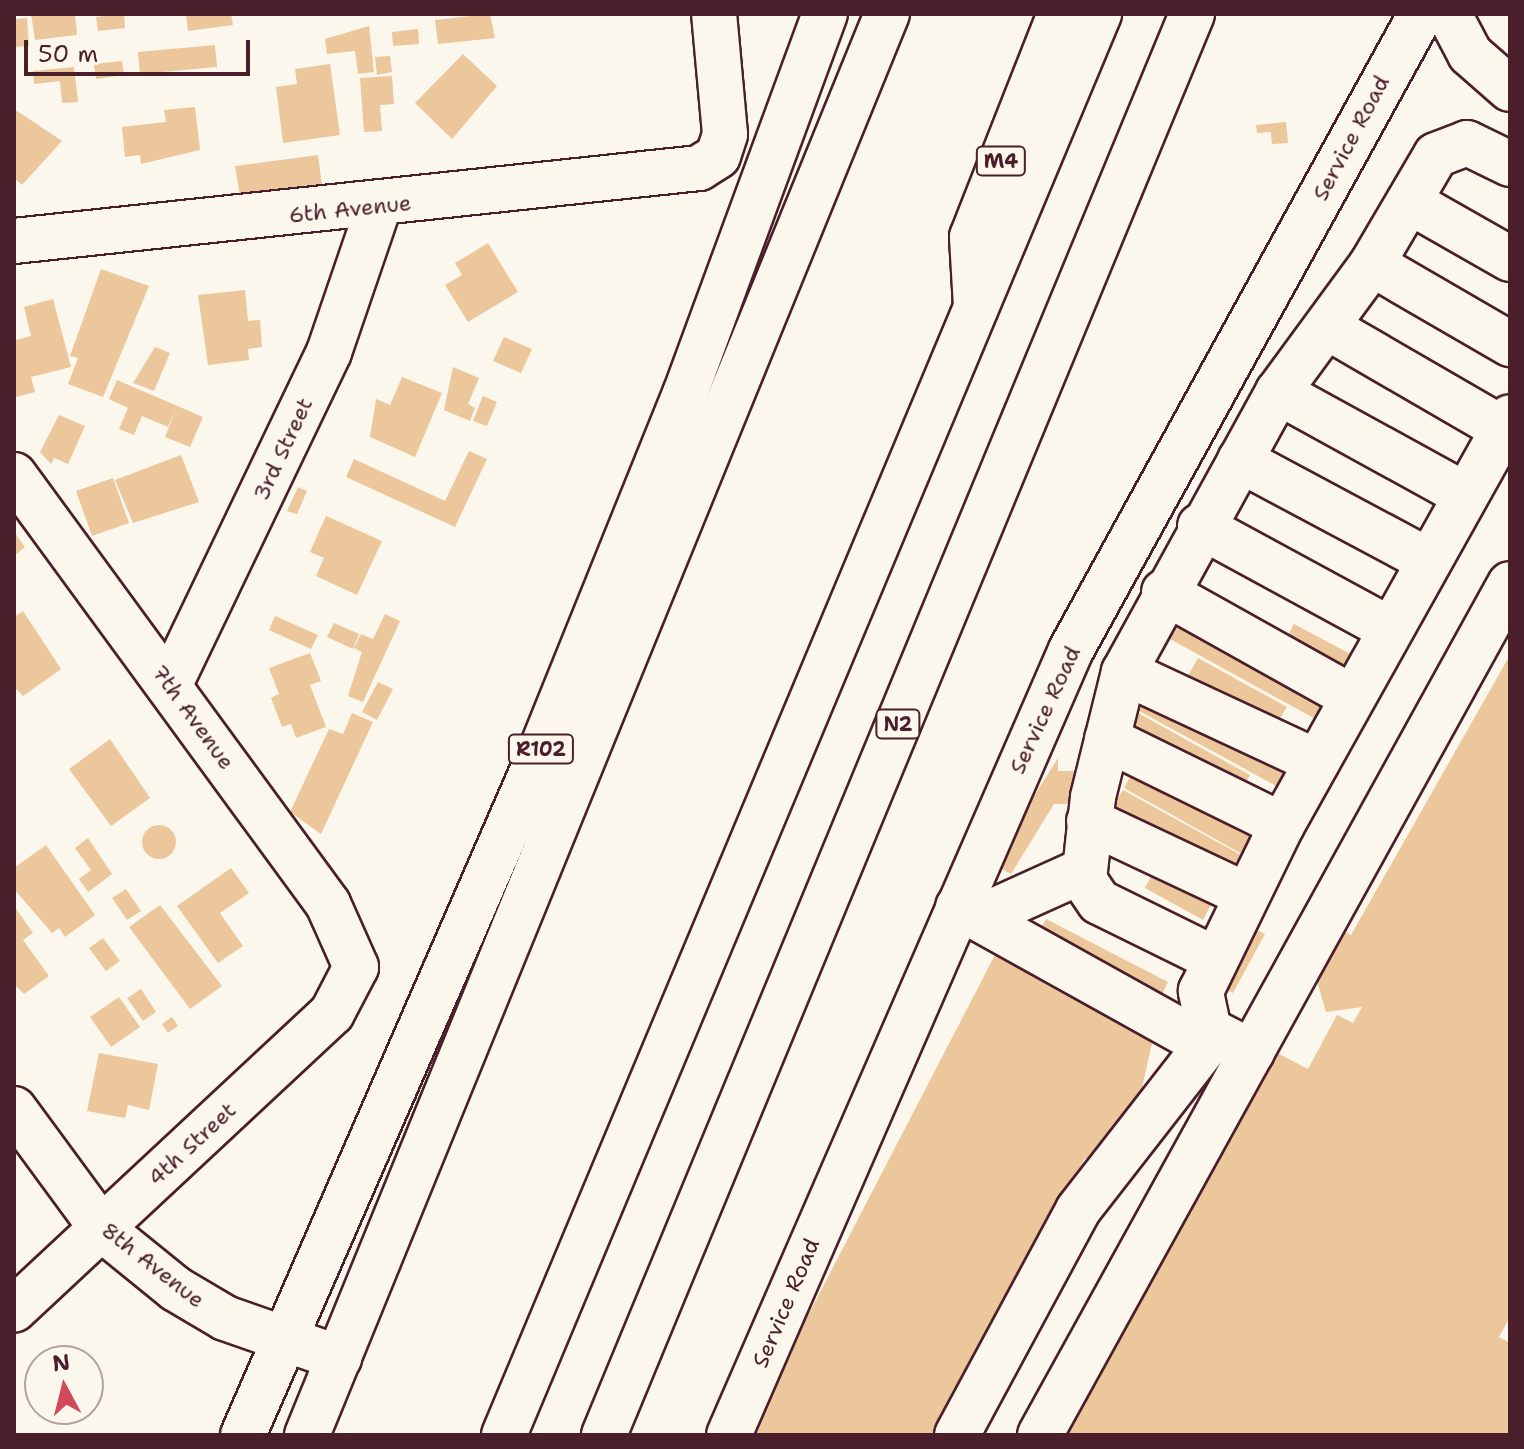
<!DOCTYPE html>
<style>
body{margin:0}
#map{position:relative;width:1524px;height:1449px;overflow:hidden;background:#fbf7ec;font-family:"Shantell Sans",sans-serif}
div>[style]{position:absolute}
.building>*{inset:0;background:#ebc79b}
.round{border-radius:50%}
.roads{filter:drop-shadow(2px 0 #4a1f2b) drop-shadow(-2px 0 #4a1f2b) drop-shadow(0 2px #4a1f2b) drop-shadow(0 -2px #4a1f2b)}
.minor>*{height:44px;margin:-22px;padding:0 22px;transform-origin:22px;border-radius:22px;background:#fbf7ec}
.major>*{height:44px;margin:-22px;padding:0 22px;transform-origin:22px;border-radius:22px;background:#fbf7ec}
.highway>*{height:44px;margin:-22px;padding:0 22px;transform-origin:22px;border-radius:22px;background:#fbf7ec}
span{translate:-50% -50%;white-space:nowrap;text-align:center;line-height:1.15;-webkit-text-stroke:7px #fbf7ec;paint-order:stroke}
.shield-label span{padding:2px 6px;background:#fbf7ec;border:2px solid;border-radius:6px;-webkit-text-stroke-width:0}
.shield-label{font-size:20px;color:#4a1f2b;font-weight:700}
.street-label{font-size:22px;color:#4a1f2b}
.frame{position:absolute;inset:0;border:16px solid #4a1f2b;pointer-events:none}
.north{position:absolute;left:24px;top:1345px;width:80px;height:80px;box-sizing:border-box;background:#fbf7ec;border:2px solid #b4a19f;border-radius:50%;rotate:353deg;font-size:22px;font-weight:700;line-height:32px;text-align:center;color:#4a1f2b}
.north::after{content:'';display:block;margin:auto;width:28px;height:36px;background:#d1495b;clip-path:polygon(50% 0,100% 100%,50% 72%,0 100%)}
.scale{position:absolute;left:24px;top:40px;width:226px;height:36px;box-sizing:border-box;border:4px solid #4a1f2b;border-top:0;padding-left:10px;font-size:24px;line-height:28px;white-space:nowrap;color:#4a1f2b;-webkit-text-stroke:6px #fbf7ec;paint-order:stroke}
</style>
<div id="map">
<div class="building">
<div style="clip-path:polygon(31px 14px,75px 14px,77px 35px,35px 40px)"></div>
<div style="clip-path:polygon(124px 14px,125px 28px,98px 31px,96px 17px)"></div>
<div style="clip-path:polygon(186px 14px,231px 14px,233px 25px,188px 31px)"></div>
<div style="clip-path:polygon(490px 14px,495px 38px,438px 44px,435px 20px)"></div>
<div style="clip-path:polygon(27px 18px,29px 46px,14px 47px,14px 19px)"></div>
<div style="clip-path:polygon(369px 26px,374px 72px,358px 74px,355px 51px,327px 54px,325px 39px)"></div>
<div style="clip-path:polygon(418px 29px,419px 44px,393px 46px,392px 32px)"></div>
<div style="clip-path:polygon(215px 45px,217px 67px,140px 74px,138px 52px)"></div>
<div style="clip-path:polygon(463px 54px,497px 86px,452px 139px,415px 103px)"></div>
<div style="clip-path:polygon(390px 56px,392px 72px,377px 75px,375px 57px)"></div>
<div style="clip-path:polygon(122px 61px,124px 75px,96px 79px,94px 64px)"></div>
<div style="clip-path:polygon(330px 64px,340px 135px,283px 143px,276px 87px,297px 84px,295px 69px)"></div>
<div style="clip-path:polygon(74px 67px,78px 102px,62px 103px,60px 81px,34px 84px,33px 71px)"></div>
<div style="clip-path:polygon(392px 76px,394px 104px,380px 105px,382px 131px,364px 132px,360px 78px)"></div>
<div style="clip-path:polygon(195px 107px,200px 150px,141px 164px,140px 155px,125px 157px,122px 127px,166px 122px,164px 110px)"></div>
<div style="clip-path:polygon(14px 109px,62px 141px,22px 185px,14px 178px)"></div>
<div style="clip-path:polygon(1286px 122px,1288px 143px,1272px 144px,1271px 132px,1257px 133px,1256px 125px)"></div>
<div style="clip-path:polygon(318px 155px,322px 185px,240px 196px,235px 166px)"></div>
<div style="clip-path:polygon(488px 243px,518px 292px,468px 322px,445px 285px,462px 275px,455px 263px)"></div>
<div style="clip-path:polygon(101px 269px,149px 286px,103px 397px,68px 384px,78px 358px,70px 356px)"></div>
<div style="clip-path:polygon(245px 290px,248px 321px,260px 320px,262px 347px,248px 349px,249px 360px,208px 365px,198px 295px)"></div>
<div style="clip-path:polygon(53px 299px,71px 367px,31px 377px,35px 392px,16px 397px,16px 340px,31px 336px,24px 307px)"></div>
<div style="clip-path:polygon(504px 337px,532px 349px,521px 373px,493px 361px)"></div>
<div style="clip-path:polygon(155px 347px,170px 353px,154px 391px,133px 383px)"></div>
<div style="clip-path:polygon(453px 367px,479px 378px,468px 404px,475px 408px,470px 421px,444px 410px)"></div>
<div style="clip-path:polygon(402px 377px,442px 393px,415px 457px,370px 437px,376px 399px,390px 405px)"></div>
<div style="clip-path:polygon(117px 380px,203px 417px,190px 447px,165px 437px,176px 409px,168px 427px,142px 416px,134px 435px,119px 429px,128px 408px,109px 399px)"></div>
<div style="clip-path:polygon(483px 396px,497px 402px,487px 426px,473px 421px)"></div>
<div style="clip-path:polygon(59px 415px,85px 426px,68px 464px,54px 458px,51px 464px,40px 452px)"></div>
<div style="clip-path:polygon(469px 451px,487px 459px,455px 527px,346px 477px,354px 459px,445px 501px)"></div>
<div style="clip-path:polygon(181px 455px,199px 502px,133px 523px,115px 480px)"></div>
<div style="clip-path:polygon(113px 478px,129px 523px,92px 536px,76px 491px)"></div>
<div style="clip-path:polygon(298px 487px,307px 491px,297px 514px,287px 511px)"></div>
<div style="clip-path:polygon(326px 516px,382px 541px,357px 595px,316px 576px,324px 558px,310px 552px)"></div>
<div style="clip-path:polygon(14px 532px,25px 547px,14px 556px)"></div>
<div style="clip-path:polygon(23px 611px,61px 669px,23px 696px,14px 687px,14px 617px)"></div>
<div style="clip-path:polygon(385px 614px,400px 621px,363px 702px,348px 696px,362px 652px,354px 648px,361px 634px,373px 639px)"></div>
<div style="clip-path:polygon(275px 616px,318px 635px,311px 649px,269px 630px)"></div>
<div style="clip-path:polygon(1180px 620px,1329px 702px,1319px 721px,1170px 639px)"></div>
<div style="clip-path:polygon(334px 623px,359px 634px,353px 649px,327px 637px)"></div>
<div style="clip-path:polygon(1294px 624px,1354px 656px,1344px 674px,1284px 643px)"></div>
<div style="clip-path:polygon(310px 653px,321px 681px,310px 685px,326px 727px,296px 738px,291px 724px,282px 727px,271px 698px,279px 694px,269px 668px)"></div>
<div style="clip-path:polygon(1510px 655px,1510px 1317px,1499px 1337px,1510px 1343px,1510px 1435px,1053px 1435px,1264px 1046px,1308px 1069px,1337px 1015px,1353px 1023px,1362px 1007px,1326px 1012px,1314px 971px,1338px 928px,1351px 935px)"></div>
<div style="clip-path:polygon(1198px 658px,1287px 707px,1276px 725px,1188px 676px)"></div>
<div style="clip-path:polygon(378px 682px,393px 689px,377px 720px,362px 712px)"></div>
<div style="clip-path:polygon(1141px 687px,1290px 769px,1280px 788px,1130px 706px)"></div>
<div style="clip-path:polygon(1129px 708px,1250px 775px,1240px 793px,1119px 725px)"></div>
<div style="clip-path:polygon(352px 713px,373px 722px,321px 834px,290px 812px,329px 729px,343px 734px)"></div>
<div style="clip-path:polygon(110px 739px,150px 798px,111px 826px,69px 769px)"></div>
<div style="clip-path:polygon(1058px 758px,1058px 771px,1076px 771px,1073px 804px,1054px 804px,1011px 874px,992px 863px)"></div>
<div style="clip-path:polygon(1134px 770px,1252px 836px,1242px 854px,1124px 788px)"></div>
<div style="clip-path:polygon(1123px 790px,1241px 855px,1231px 874px,1112px 808px)"></div>
<div class="round" style="left:142px;top:825px;width:34px;height:34px"></div>
<div style="clip-path:polygon(88px 838px,112px 874px,88px 892px,79px 879px,91px 870px,75px 848px)"></div>
<div style="clip-path:polygon(46px 845px,95px 915px,65px 937px,59px 928px,52px 933px,14px 889px,14px 868px)"></div>
<div style="clip-path:polygon(231px 868px,249px 893px,220px 913px,243px 946px,218px 963px,177px 906px)"></div>
<div style="clip-path:polygon(1155px 869px,1213px 901px,1203px 920px,1145px 888px)"></div>
<div style="clip-path:polygon(126px 889px,141px 911px,127px 920px,112px 898px)"></div>
<div style="clip-path:polygon(160px 905px,222px 986px,190px 1009px,129px 927px)"></div>
<div style="clip-path:polygon(14px 906px,33px 933px,23px 940px,49px 976px,24px 994px,14px 984px)"></div>
<div style="clip-path:polygon(1046px 919px,1168px 982px,1162px 994px,1039px 932px)"></div>
<div style="clip-path:polygon(1246px 924px,1265px 934px,1233px 993px,1214px 983px)"></div>
<div style="clip-path:polygon(1010px 926px,1153px 1039px,1138px 1105px,1091px 1161px,1085px 1158px,941px 1435px,746px 1435px)"></div>
<div style="clip-path:polygon(103px 938px,120px 961px,106px 971px,89px 948px)"></div>
<div style="clip-path:polygon(141px 989px,156px 1012px,143px 1021px,127px 998px)"></div>
<div style="clip-path:polygon(119px 997px,140px 1027px,111px 1047px,90px 1017px)"></div>
<div style="clip-path:polygon(172px 1017px,178px 1026px,168px 1033px,162px 1024px)"></div>
<div style="clip-path:polygon(99px 1053px,158px 1064px,149px 1110px,128px 1105px,125px 1118px,87px 1111px)"></div>
</div>
<div class="roads">
<div class="minor">
<div style="left:1449px;top:14px;width:45px;rotate:62.3deg"></div>
<div style="left:1470px;top:54px;width:53px;rotate:41.2deg"></div>
<div style="left:1410px;top:202px;width:115px;rotate:29.7deg"></div>
<div style="left:14px;top:241px;width:689px;rotate:-6.08deg"></div>
<div style="left:699px;top:168px;width:22px;rotate:-32deg"></div>
<div style="left:718px;top:156px;width:23px;rotate:-72deg"></div>
<div style="left:725px;top:134px;width:121px;rotate:-95.2deg"></div>
<div style="left:1372px;top:264px;width:160px;rotate:30.1deg"></div>
<div style="left:1327px;top:327px;width:203px;rotate:30.1deg"></div>
<div style="left:1278px;top:392px;width:213px;rotate:28.8deg"></div>
<div style="left:1240px;top:460px;width:214px;rotate:28.1deg"></div>
<div style="left:14px;top:475px;width:532px;rotate:53.8deg"></div>
<div style="left:328px;top:904px;width:69px;rotate:66deg"></div>
<div style="left:356px;top:967px;width:52px;rotate:117.6deg"></div>
<div style="left:332px;top:1013px;width:435px;rotate:137deg"></div>
<div style="left:1200px;top:526px;width:216px;rotate:28.5deg"></div>
<div style="left:1164px;top:592px;width:215px;rotate:29.2deg"></div>
<div style="left:1124px;top:672px;width:213px;rotate:25deg"></div>
<div style="left:170px;top:684px;width:368px;rotate:-64.4deg"></div>
<div style="left:329px;top:352px;width:154px;rotate:-71.1deg"></div>
<div style="left:1107px;top:739px;width:195px;rotate:26.2deg"></div>
<div style="left:1089px;top:821px;width:174px;rotate:25.2deg"></div>
<div style="left:958px;top:907px;width:284px;rotate:29.1deg"></div>
<div style="left:978px;top:918px;width:114px;rotate:-24.3deg"></div>
<div style="left:1215px;top:959px;width:129px;rotate:-153.8deg"></div>
<div style="left:1099px;top:902px;width:27px;rotate:-124deg"></div>
<div style="left:1084px;top:880px;width:83px;rotate:-83.8deg"></div>
<div style="left:1093px;top:797px;width:129px;rotate:-76.1deg"></div>
<div style="left:1124px;top:672px;width:320px;rotate:-61.2deg"></div>
<div style="left:1278px;top:392px;width:159px;rotate:-53.7deg"></div>
<div style="left:1372px;top:264px;width:126px;rotate:-59.6deg"></div>
<div style="left:1436px;top:155px;width:33px;rotate:-21deg"></div>
<div style="left:1467px;top:143px;width:48px;rotate:26deg"></div>
<div style="left:1252px;top:1052px;width:48px;rotate:-152.9deg"></div>
<div style="left:1209px;top:1030px;width:40px;rotate:-102deg"></div>
<div style="left:1201px;top:991px;width:185px;rotate:-64deg"></div>
<div style="left:1282px;top:825px;width:467px;rotate:-60.8deg"></div>
<div style="left:14px;top:1109px;width:149px;rotate:53.7deg"></div>
<div style="left:102px;top:1229px;width:95px;rotate:39deg"></div>
<div style="left:176px;top:1289px;width:57px;rotate:30.6deg"></div>
<div style="left:225px;top:1318px;width:121px;rotate:19.3deg"></div>
<div style="left:729px;top:1435px;width:856px;rotate:-66.46deg"></div>
<div style="left:1071px;top:650px;width:726px;rotate:-61.18deg"></div>
<div style="left:957px;top:1435px;width:255px;rotate:-61.7deg"></div>
<div style="left:1078px;top:1210px;width:222px;rotate:-52.1deg"></div>
<div style="left:1040px;top:1435px;width:972px;rotate:-61.09deg"></div>
</div>
<div class="major">
<div style="left:243px;top:1435px;width:731px;rotate:-66.45deg"></div>
<div style="left:535px;top:765px;width:400px;rotate:-68deg"></div>
<div style="left:685px;top:394px;width:405px;rotate:-69.8deg"></div>
<div style="left:307px;top:1435px;width:1535px;rotate:-67.8deg"></div>
</div>
<div class="highway">
<div style="left:976px;top:307px;width:70px;rotate:-93.3deg"></div>
<div style="left:972px;top:237px;width:240px;rotate:-68.5deg"></div>
<div style="left:504px;top:1435px;width:1541px;rotate:-67.28deg"></div>
<div style="left:604px;top:1435px;width:1538px;rotate:-67.52deg"></div>
</div>
</div>
<div class="shield-label">
<span style="left:1001px;top:161px">M4</span>
<span style="left:898px;top:724px">N2</span>
<span style="left:541px;top:749px">R102</span>
</div>
<div class="street-label">
<span style="left:1351px;top:138px;rotate:-62deg">Service Road</span>
<span style="left:350px;top:209px;rotate:-6deg">6th Avenue</span>
<span style="left:283px;top:449px;rotate:-65deg">3rd Street</span>
<span style="left:1045px;top:710px;rotate:-65deg">Service Road</span>
<span style="left:193px;top:717px;rotate:54deg">7th Avenue</span>
<span style="left:192px;top:1144px;rotate:-43deg">4th Street</span>
<span style="left:153px;top:1265px;rotate:38deg">8th Avenue</span>
<span style="left:786px;top:1303px;rotate:-67deg">Service Road</span>
</div>
<div class="frame"></div>
<div class="north">N</div>
<div class="scale">50 m</div>
</div>
